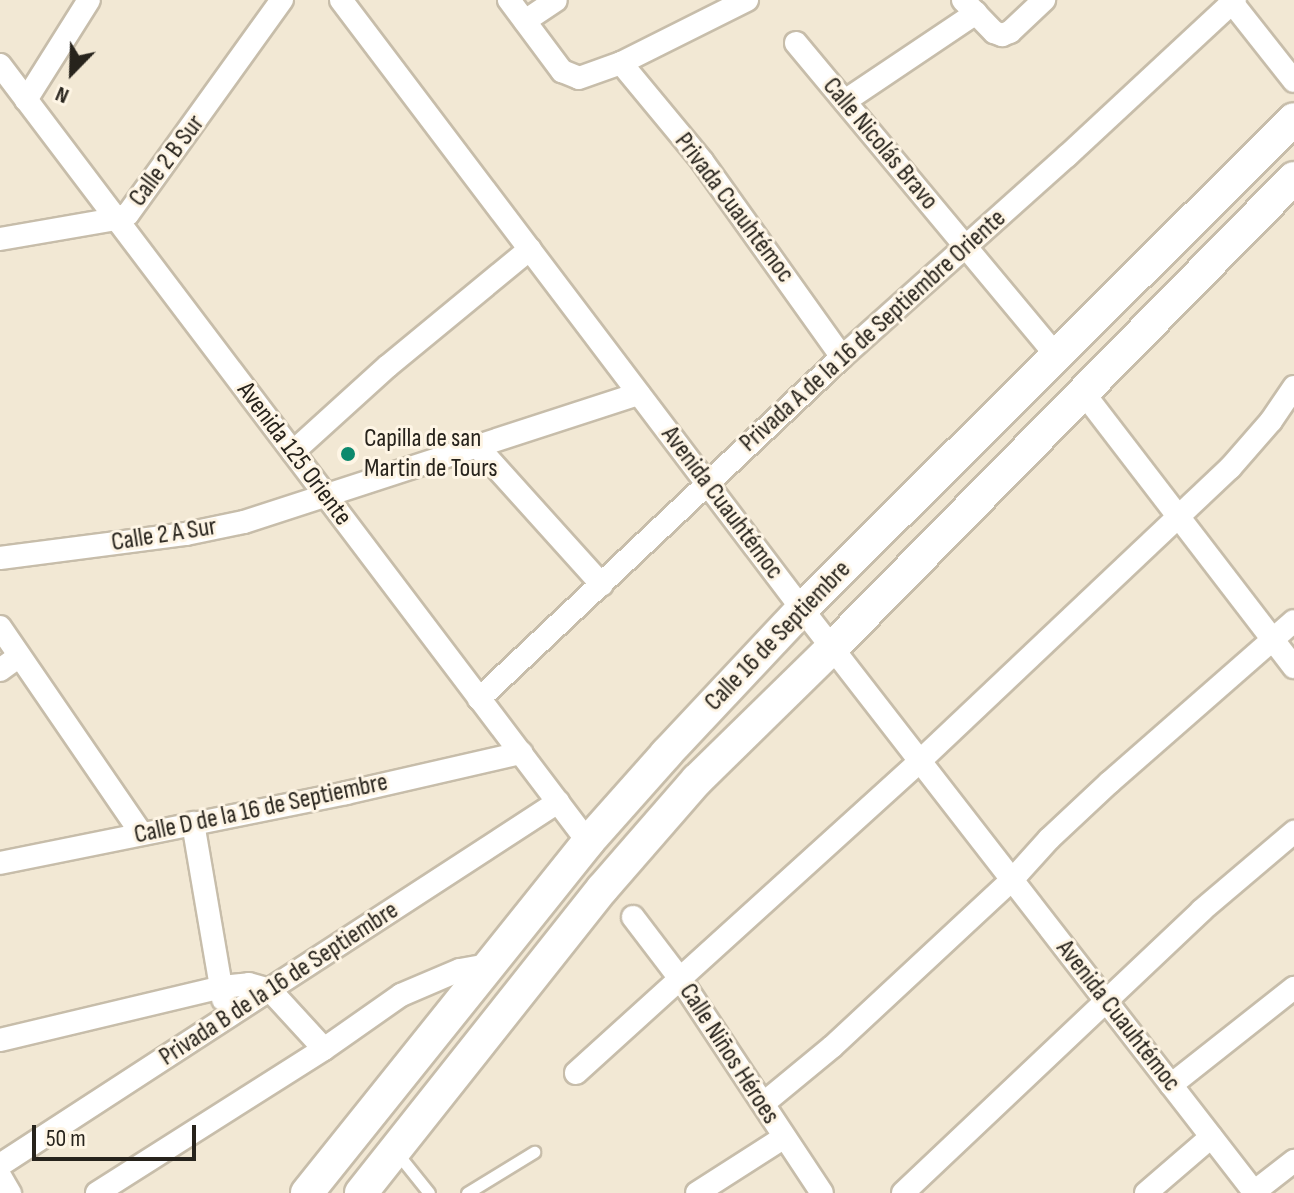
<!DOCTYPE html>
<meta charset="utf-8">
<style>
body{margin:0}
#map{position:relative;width:1294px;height:1193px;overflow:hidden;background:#f2e8d4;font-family:"Sofia Sans Condensed",sans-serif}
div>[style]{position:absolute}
.roads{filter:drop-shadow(2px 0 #c7bdaa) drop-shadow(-2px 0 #c7bdaa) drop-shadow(0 2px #c7bdaa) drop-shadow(0 -2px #c7bdaa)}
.service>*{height:11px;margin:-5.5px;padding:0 5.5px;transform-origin:5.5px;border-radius:5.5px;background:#fff}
.minor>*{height:22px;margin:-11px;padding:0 11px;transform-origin:11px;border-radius:11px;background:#fff}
.secondary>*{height:32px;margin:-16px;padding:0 16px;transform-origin:16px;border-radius:16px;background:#fff}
.dots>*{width:22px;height:22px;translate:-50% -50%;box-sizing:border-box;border:4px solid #fef5e5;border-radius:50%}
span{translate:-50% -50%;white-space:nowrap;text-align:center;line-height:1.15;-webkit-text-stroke:6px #fef5e5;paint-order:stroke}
.street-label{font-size:26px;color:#27231c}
.poi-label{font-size:26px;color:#27231c}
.left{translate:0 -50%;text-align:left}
.north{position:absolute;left:32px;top:32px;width:80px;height:80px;-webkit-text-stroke:6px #fef5e5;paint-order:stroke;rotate:203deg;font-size:22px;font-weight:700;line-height:32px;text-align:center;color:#27231c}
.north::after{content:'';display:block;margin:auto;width:28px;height:36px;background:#27231c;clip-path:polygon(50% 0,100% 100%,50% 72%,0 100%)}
.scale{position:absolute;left:32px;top:1125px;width:164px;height:36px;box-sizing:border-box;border:4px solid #27231c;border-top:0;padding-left:10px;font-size:24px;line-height:28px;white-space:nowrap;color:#27231c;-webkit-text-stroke:6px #fef5e5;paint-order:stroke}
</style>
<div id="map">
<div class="roads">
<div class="service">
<div style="left:397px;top:1153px;width:51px;rotate:51.3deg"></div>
<div style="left:467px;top:1193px;width:79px;rotate:-31.5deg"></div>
</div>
<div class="minor">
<div style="left:341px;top:0;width:764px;rotate:52.88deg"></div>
<div style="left:802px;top:609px;width:739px;rotate:52.2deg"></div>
<div style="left:509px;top:0;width:89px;rotate:53.3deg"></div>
<div style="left:562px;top:71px;width:18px;rotate:22deg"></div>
<div style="left:579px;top:78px;width:45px;rotate:-19.7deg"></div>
<div style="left:621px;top:63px;width:141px;rotate:-26.6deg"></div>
<div style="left:963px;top:0;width:45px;rotate:45.9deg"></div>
<div style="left:994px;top:32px;width:9px;rotate:21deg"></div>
<div style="left:1002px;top:35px;width:9px;rotate:-21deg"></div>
<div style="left:1010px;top:32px;width:47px;rotate:-43.3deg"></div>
<div style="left:1230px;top:0;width:103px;rotate:51.7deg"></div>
<div style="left:525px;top:21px;width:37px;rotate:-34deg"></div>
<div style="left:796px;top:43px;width:406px;rotate:50.2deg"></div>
<div style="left:621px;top:63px;width:127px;rotate:50.4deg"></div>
<div style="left:702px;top:161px;width:241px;rotate:54.5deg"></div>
<div style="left:0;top:65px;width:974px;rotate:52.88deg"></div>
<div style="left:26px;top:100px;width:118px;rotate:-57.8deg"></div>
<div style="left:845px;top:101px;width:158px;rotate:-33.9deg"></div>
<div style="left:0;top:239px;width:118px;rotate:-9.8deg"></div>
<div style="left:116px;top:219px;width:13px;rotate:-23deg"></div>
<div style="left:128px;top:214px;width:264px;rotate:-54.3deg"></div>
<div style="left:1082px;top:391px;width:348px;rotate:52.5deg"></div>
<div style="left:476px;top:445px;width:188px;rotate:48deg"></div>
<div style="left:293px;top:452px;width:128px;rotate:-42.2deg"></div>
<div style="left:388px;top:366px;width:184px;rotate:-39.5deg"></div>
<div style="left:0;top:558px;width:188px;rotate:-7.4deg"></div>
<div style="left:186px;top:534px;width:59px;rotate:-11.7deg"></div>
<div style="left:244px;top:522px;width:415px;rotate:-18deg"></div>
<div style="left:0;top:627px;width:250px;rotate:55.6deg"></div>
<div style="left:0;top:670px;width:22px;rotate:-36deg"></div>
<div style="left:479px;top:699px;width:499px;rotate:-43.3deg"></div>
<div style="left:842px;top:357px;width:302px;rotate:-41.8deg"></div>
<div style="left:1067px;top:156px;width:229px;rotate:-42.9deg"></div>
<div style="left:193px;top:823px;width:179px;rotate:80.3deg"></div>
<div style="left:0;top:863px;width:353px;rotate:-11.4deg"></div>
<div style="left:346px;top:793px;width:180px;rotate:-12.9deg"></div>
<div style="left:633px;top:917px;width:79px;rotate:52.7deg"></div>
<div style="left:681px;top:980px;width:255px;rotate:56.5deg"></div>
<div style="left:0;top:1040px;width:228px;rotate:-13.4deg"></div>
<div style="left:222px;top:987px;width:27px;rotate:-6deg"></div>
<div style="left:249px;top:984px;width:22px;rotate:16deg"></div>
<div style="left:270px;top:990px;width:80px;rotate:47.5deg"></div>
<div style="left:576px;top:1073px;width:464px;rotate:-42.2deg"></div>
<div style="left:920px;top:761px;width:427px;rotate:-43.4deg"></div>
<div style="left:1230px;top:468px;width:62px;rotate:-48.9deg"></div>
<div style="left:1271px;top:421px;width:41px;rotate:-55.9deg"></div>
<div style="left:1171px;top:1085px;width:157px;rotate:-38.3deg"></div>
<div style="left:764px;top:1103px;width:88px;rotate:-39.5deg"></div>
<div style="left:832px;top:1047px;width:246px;rotate:-42.9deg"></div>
<div style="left:1012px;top:880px;width:55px;rotate:-47.9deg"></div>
<div style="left:1049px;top:839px;width:83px;rotate:-43.1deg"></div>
<div style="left:1110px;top:782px;width:244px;rotate:-41.2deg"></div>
<div style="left:0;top:1165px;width:666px;rotate:-33.05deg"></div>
<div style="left:0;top:1176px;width:20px;rotate:60deg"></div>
<div style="left:1254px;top:1192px;width:51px;rotate:-37.8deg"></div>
<div style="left:97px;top:1193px;width:269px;rotate:-32.4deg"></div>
<div style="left:324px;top:1049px;width:94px;rotate:-35deg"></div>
<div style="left:401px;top:995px;width:64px;rotate:-23deg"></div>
<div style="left:460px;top:970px;width:28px;rotate:-10deg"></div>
<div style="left:697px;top:1193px;width:102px;rotate:-32.6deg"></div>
<div style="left:903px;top:1193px;width:412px;rotate:-43.4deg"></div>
<div style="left:1202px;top:910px;width:121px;rotate:-40.3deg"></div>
<div style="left:1146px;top:1193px;width:86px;rotate:-40.7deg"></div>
</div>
<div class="secondary">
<div style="left:307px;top:1193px;width:450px;rotate:-51.3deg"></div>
<div style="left:588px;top:842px;width:118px;rotate:-48.4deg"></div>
<div style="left:666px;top:754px;width:199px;rotate:-46.8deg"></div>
<div style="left:802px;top:609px;width:694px;rotate:-44.88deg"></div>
<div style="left:361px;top:1193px;width:389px;rotate:-51.6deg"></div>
<div style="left:603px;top:888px;width:143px;rotate:-49deg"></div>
<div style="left:697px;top:780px;width:189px;rotate:-44.4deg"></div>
<div style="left:832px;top:648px;width:659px;rotate:-45.49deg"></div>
</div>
</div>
<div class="dots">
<div style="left:348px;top:454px;background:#0c896d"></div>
</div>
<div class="street-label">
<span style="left:880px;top:144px;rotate:50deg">Calle Nicolás Bravo</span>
<span style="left:167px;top:161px;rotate:-53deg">Calle 2 B Sur</span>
<span style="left:734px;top:208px;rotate:53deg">Privada Cuauhtémoc</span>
<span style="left:873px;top:331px;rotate:-42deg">Privada A de la 16 de Septiembre Oriente</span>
<span style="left:294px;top:454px;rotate:53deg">Avenida 125 Oriente</span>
<span style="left:722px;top:503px;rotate:53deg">Avenida Cuauhtémoc</span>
<span style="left:164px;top:535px;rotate:-9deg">Calle 2 A Sur</span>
<span style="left:778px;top:636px;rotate:-46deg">Calle 16 de Septiembre</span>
<span style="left:261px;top:809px;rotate:-12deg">Calle D de la 16 de Septiembre</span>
<span style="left:279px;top:984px;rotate:-33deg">Privada B de la 16 de Septiembre</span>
<span style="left:1118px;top:1016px;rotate:52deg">Avenida Cuauhtémoc</span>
<span style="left:729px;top:1054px;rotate:57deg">Calle Niños Héroes</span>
</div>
<div class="poi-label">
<span class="left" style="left:364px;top:454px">Capilla de san<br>Martin de Tours</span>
</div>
<div class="north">N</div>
<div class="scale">50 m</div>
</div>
